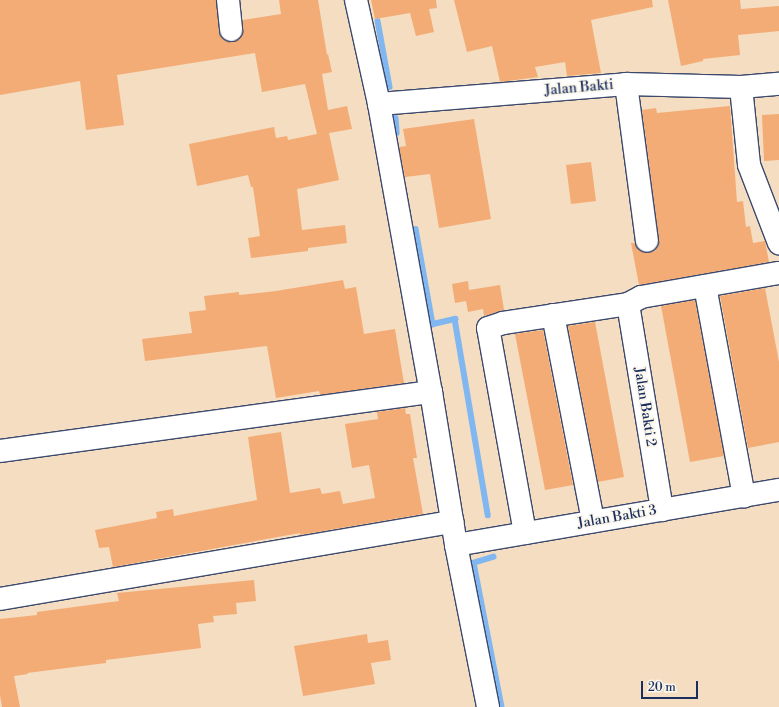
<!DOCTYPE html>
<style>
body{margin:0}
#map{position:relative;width:779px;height:707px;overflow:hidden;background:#f4ddc0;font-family:"Libre Bodoni",serif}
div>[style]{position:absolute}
.stream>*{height:5.5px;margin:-2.75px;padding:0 2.75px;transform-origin:2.75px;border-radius:2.75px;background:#81b7f0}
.building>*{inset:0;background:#f3ac76}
.roads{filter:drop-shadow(1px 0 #3c496d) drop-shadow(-1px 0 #3c496d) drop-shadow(0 1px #3c496d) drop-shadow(0 -1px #3c496d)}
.minor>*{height:22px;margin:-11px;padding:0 11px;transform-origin:11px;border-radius:11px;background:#fff}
span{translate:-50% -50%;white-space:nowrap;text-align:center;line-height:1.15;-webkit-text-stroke:3.5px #fbf7ec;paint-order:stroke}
.street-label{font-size:14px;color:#1b2f5e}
.scale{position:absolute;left:641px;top:681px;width:57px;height:18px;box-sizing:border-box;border:2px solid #1b2f5e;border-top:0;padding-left:5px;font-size:12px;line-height:14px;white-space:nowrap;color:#1b2f5e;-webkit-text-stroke:3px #fbf7ec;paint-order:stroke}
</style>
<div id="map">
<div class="stream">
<div style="left:378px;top:21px;width:67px;rotate:79.7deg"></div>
<div style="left:396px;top:118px;width:15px;rotate:86deg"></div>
<div style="left:416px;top:229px;width:97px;rotate:79.9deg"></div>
<div style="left:433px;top:324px;width:23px;rotate:-13deg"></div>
<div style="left:455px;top:319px;width:199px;rotate:80.4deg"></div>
<div style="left:494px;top:557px;width:21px;rotate:163deg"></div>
<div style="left:474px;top:563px;width:147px;rotate:79deg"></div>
</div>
<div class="building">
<div style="clip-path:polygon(0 0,216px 0,221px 37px,226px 41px,232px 42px,238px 40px,242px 35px,243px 20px,281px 14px,279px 0,318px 0,327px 55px,328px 54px,332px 72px,322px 74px,328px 110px,347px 106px,352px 129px,329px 133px,339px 180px,297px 189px,302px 230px,345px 225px,347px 243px,308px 248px,308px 251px,251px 258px,248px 238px,260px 236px,253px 187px,251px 187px,248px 175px,197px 186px,189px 144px,274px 127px,276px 138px,287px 136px,288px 140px,317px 134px,305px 84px,262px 92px,255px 53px,117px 75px,124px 125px,86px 130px,80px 81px,0 95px)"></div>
<div style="clip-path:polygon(371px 0,436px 0,437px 8px,429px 9px,434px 32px,416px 36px,410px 13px,375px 19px)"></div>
<div style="clip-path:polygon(454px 0,652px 0,653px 7px,591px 20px,601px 73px,567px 76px,565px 62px,535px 67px,538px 77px,500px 82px,492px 46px,467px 52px)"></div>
<div style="clip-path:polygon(668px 0,740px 0,741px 9px,779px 6px,779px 31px,738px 35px,740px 55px,703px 59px,703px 61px,681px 66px)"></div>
<div style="clip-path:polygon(730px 106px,737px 202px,743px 201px,746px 227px,750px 226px,753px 243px,765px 241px,769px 262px,639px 285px,631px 243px,635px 243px,637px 248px,642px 252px,648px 253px,655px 251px,659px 245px,659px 240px,642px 110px,656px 108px,657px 113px)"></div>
<div style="clip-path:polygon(779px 114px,779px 160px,764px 161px,762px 115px)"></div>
<div style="clip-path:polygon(474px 119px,491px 219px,439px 228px,430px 174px,405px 177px,399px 147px,406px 146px,403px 129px)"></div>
<div style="clip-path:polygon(591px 162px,596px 201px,571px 204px,566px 165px)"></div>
<div style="clip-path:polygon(343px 280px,345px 289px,356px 287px,364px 334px,395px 329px,404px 383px,320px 395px,319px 391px,276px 398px,267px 346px,145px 361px,142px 339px,192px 333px,189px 312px,206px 310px,204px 296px,239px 292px,239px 295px,276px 291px)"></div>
<div style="clip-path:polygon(468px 281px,469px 290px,500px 285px,504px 310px,484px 316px,483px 309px,468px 312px,466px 301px,455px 303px,452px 284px)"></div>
<div style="clip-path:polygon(765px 288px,779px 362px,779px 442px,748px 448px,720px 296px)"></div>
<div style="clip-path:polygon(695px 300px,724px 456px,690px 462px,661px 306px)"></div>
<div style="clip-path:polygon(595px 322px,624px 477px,598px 482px,568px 326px)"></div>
<div style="clip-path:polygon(543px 330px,573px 485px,545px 490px,515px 334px)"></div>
<div style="clip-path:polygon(405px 408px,406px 414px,410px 414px,417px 458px,413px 458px,423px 514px,300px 535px,300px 533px,113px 567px,109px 547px,99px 548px,95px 530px,157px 518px,156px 512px,173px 509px,174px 516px,257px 500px,248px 437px,281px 432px,290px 493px,320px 488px,322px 494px,340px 491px,343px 504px,375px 498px,369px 465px,352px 468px,345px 424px,378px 419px,377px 412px)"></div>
<div style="clip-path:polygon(254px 580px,256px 601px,236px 603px,237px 614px,213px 616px,214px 622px,198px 624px,201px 648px,106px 660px,106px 663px,27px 673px,28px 674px,14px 676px,20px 707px,2px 707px,0 695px,0 619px,37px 615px,37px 612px,119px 601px,117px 593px)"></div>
<div style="clip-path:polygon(367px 634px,368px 643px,388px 640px,391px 660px,371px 663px,375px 684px,303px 696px,294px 646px)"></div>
</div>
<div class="roads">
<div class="minor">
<div style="left:228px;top:0;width:30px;rotate:84deg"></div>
<div style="left:356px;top:0;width:107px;rotate:77.5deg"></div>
<div style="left:379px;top:104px;width:293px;rotate:79.8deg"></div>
<div style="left:431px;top:392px;width:155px;rotate:80.7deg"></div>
<div style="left:456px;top:545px;width:165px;rotate:78.8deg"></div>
<div style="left:626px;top:84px;width:158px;rotate:82.4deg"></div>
<div style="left:741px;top:87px;width:78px;rotate:84.1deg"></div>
<div style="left:749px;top:165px;width:84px;rotate:69deg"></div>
<div style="left:379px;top:104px;width:248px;rotate:-4.6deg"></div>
<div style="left:626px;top:84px;width:115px;rotate:1.5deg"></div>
<div style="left:741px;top:87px;width:38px;rotate:-5deg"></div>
<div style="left:705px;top:286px;width:214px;rotate:79.5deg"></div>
<div style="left:628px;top:304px;width:209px;rotate:80.6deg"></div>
<div style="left:553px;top:315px;width:210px;rotate:79deg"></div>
<div style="left:0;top:451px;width:435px;rotate:-7.8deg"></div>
<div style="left:525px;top:533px;width:208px;rotate:-100.2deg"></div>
<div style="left:488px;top:328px;width:16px;rotate:-18deg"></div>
<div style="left:503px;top:323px;width:126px;rotate:-8.6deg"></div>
<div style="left:628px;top:304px;width:15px;rotate:-28deg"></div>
<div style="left:641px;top:297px;width:140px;rotate:-9.9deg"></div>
<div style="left:456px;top:545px;width:328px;rotate:-9.7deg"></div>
<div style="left:0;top:599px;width:459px;rotate:-9.7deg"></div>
</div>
</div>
<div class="street-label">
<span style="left:579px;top:88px;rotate:-5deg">Jalan Bakti</span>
<span style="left:645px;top:407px;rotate:81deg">Jalan Bakti 2</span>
<span style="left:617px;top:517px;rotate:-10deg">Jalan Bakti 3</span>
</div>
<div class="scale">20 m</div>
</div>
